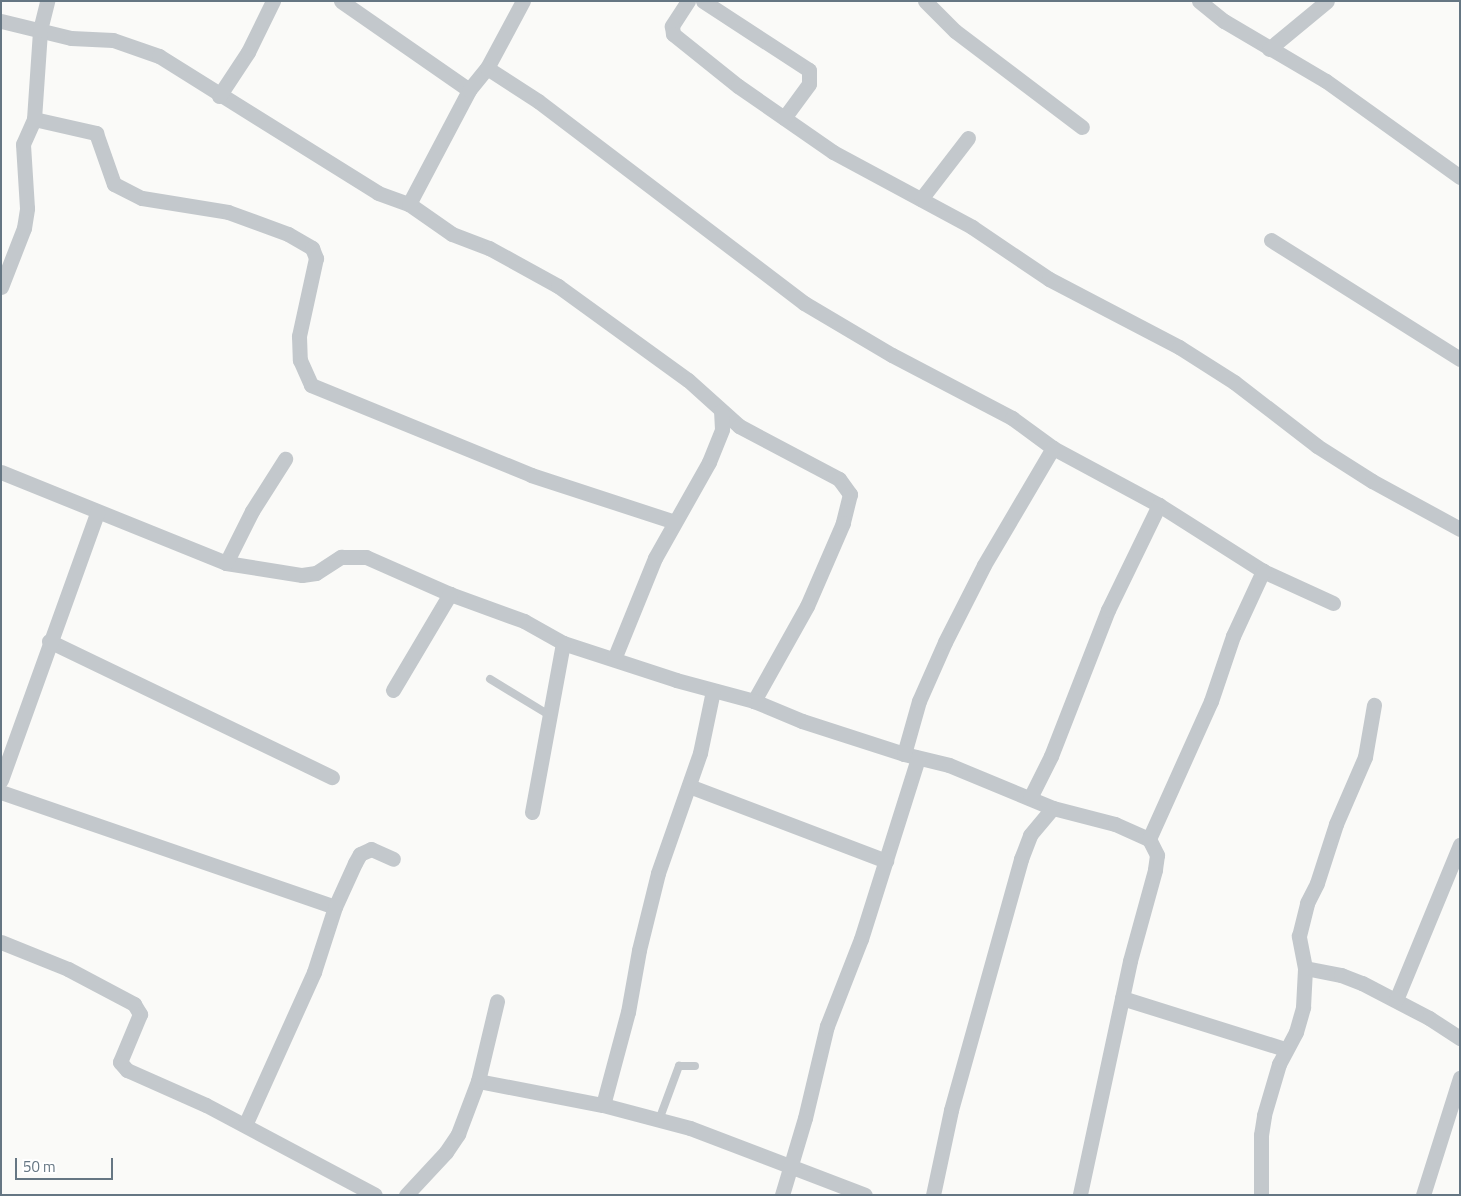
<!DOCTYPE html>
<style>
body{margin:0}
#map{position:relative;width:1461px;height:1196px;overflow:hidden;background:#fafaf8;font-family:"Titillium Web",sans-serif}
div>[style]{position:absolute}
.lane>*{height:8px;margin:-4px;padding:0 4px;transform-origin:4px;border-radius:4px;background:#c3c8cc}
.street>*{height:15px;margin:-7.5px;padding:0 7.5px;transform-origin:7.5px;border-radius:7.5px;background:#c3c8cc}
span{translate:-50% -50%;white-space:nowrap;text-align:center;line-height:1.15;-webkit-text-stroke:5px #fff;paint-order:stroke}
.frame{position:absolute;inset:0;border:2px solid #657683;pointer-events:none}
.scale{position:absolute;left:15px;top:1158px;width:98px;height:22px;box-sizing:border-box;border:2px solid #657683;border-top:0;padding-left:6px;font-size:15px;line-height:18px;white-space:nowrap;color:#657683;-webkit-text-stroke:4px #fff;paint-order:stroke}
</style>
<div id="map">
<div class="lane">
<div style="left:490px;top:679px;width:69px;rotate:31.4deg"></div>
<div style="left:659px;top:1120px;width:58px;rotate:-69.7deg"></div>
<div style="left:679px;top:1066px;width:16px"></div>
</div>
<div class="street">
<div style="left:341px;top:1px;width:156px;rotate:34.8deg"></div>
<div style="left:688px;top:1px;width:30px;rotate:123deg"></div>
<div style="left:672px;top:26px;width:8px;rotate:83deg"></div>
<div style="left:673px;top:34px;width:83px;rotate:38.7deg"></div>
<div style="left:738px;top:86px;width:116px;rotate:34.8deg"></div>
<div style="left:833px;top:152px;width:158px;rotate:28.3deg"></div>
<div style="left:972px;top:227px;width:93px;rotate:34deg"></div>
<div style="left:1049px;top:279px;width:147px;rotate:27.6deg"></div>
<div style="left:1179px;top:347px;width:65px;rotate:32.5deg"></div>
<div style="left:1234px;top:382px;width:105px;rotate:37.6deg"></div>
<div style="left:1317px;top:446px;width:65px;rotate:32.5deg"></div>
<div style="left:1372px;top:481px;width:100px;rotate:28.6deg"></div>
<div style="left:703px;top:1px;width:126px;rotate:33.1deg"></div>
<div style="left:809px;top:70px;width:14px;rotate:90deg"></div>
<div style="left:809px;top:84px;width:42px;rotate:126.3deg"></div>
<div style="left:925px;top:1px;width:42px;rotate:45deg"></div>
<div style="left:955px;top:31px;width:159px;rotate:37.1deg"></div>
<div style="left:1199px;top:1px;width:32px;rotate:39deg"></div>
<div style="left:1224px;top:21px;width:118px;rotate:30.5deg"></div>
<div style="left:1326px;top:81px;width:165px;rotate:35.6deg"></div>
<div style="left:1px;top:21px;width:72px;rotate:13.7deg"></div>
<div style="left:71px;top:38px;width:42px;rotate:2.7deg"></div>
<div style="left:113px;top:40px;width:49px;rotate:19.2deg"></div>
<div style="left:159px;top:56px;width:258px;rotate:32deg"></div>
<div style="left:378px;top:193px;width:33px;rotate:20deg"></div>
<div style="left:409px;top:204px;width:52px;rotate:34.9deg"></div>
<div style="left:452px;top:234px;width:40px;rotate:21deg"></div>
<div style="left:489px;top:248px;width:79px;rotate:28.8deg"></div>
<div style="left:558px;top:286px;width:160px;rotate:35.9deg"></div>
<div style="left:688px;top:380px;width:69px;rotate:42deg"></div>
<div style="left:739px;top:426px;width:113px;rotate:27.9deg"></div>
<div style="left:839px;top:479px;width:19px;rotate:54deg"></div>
<div style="left:850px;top:494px;width:30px;rotate:104deg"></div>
<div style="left:843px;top:523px;width:90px;rotate:113.4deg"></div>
<div style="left:807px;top:606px;width:109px;rotate:119.2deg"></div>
<div style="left:1269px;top:49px;width:75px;rotate:-39.6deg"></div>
<div style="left:487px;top:68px;width:61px;rotate:32.9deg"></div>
<div style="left:538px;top:101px;width:334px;rotate:37.2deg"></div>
<div style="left:804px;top:303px;width:102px;rotate:30.6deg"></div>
<div style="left:892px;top:355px;width:136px;rotate:27.7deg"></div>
<div style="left:1012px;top:418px;width:51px;rotate:36.2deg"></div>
<div style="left:1053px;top:448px;width:120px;rotate:28.3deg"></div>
<div style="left:1159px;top:505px;width:123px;rotate:32.4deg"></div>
<div style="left:1263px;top:571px;width:77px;rotate:24.6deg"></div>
<div style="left:219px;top:96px;width:53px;rotate:-56.6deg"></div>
<div style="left:248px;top:52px;width:57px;rotate:-63.9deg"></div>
<div style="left:34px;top:119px;width:64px;rotate:12.7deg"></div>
<div style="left:96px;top:133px;width:54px;rotate:70.6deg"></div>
<div style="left:114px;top:184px;width:31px;rotate:27deg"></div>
<div style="left:142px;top:198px;width:87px;rotate:9.2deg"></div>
<div style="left:228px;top:212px;width:64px;rotate:20.1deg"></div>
<div style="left:288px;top:234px;width:28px;rotate:30deg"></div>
<div style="left:312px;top:248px;width:11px;rotate:68deg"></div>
<div style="left:316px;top:258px;width:80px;rotate:102.3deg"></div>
<div style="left:299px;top:336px;width:24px;rotate:88deg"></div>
<div style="left:300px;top:360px;width:27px;rotate:66deg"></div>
<div style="left:311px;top:385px;width:238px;rotate:22.2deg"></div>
<div style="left:531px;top:475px;width:151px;rotate:18.1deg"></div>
<div style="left:921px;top:199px;width:77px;rotate:-52.4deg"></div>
<div style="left:409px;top:204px;width:129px;rotate:-62.2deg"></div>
<div style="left:469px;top:90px;width:28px;rotate:-51deg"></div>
<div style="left:487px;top:68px;width:76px;rotate:-61.8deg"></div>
<div style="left:1271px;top:240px;width:223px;rotate:32.2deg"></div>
<div style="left:1px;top:287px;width:63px;rotate:-68.7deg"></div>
<div style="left:24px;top:228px;width:20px;rotate:-81deg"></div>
<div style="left:27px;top:208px;width:64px;rotate:-93.6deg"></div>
<div style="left:23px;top:144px;width:27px;rotate:-66deg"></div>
<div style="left:34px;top:119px;width:89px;rotate:-86.1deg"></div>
<div style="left:40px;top:30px;width:30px;rotate:-76deg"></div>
<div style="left:1px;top:472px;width:243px;rotate:22deg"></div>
<div style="left:226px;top:563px;width:77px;rotate:9deg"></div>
<div style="left:302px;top:575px;width:14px;rotate:-8deg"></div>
<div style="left:316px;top:573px;width:30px;rotate:-33deg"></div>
<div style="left:341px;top:557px;width:25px"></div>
<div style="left:366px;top:557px;width:92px;rotate:23.8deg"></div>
<div style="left:450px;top:594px;width:79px;rotate:20deg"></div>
<div style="left:524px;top:621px;width:45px;rotate:29.4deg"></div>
<div style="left:563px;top:643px;width:119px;rotate:18.1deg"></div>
<div style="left:676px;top:680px;width:81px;rotate:15.1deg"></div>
<div style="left:754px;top:701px;width:52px;rotate:22.6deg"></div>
<div style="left:802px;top:721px;width:107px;rotate:17.9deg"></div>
<div style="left:904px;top:754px;width:46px;rotate:13.7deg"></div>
<div style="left:949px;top:765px;width:113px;rotate:22.5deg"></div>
<div style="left:1053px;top:808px;width:64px;rotate:14.5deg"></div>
<div style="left:1115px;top:824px;width:37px;rotate:24deg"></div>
<div style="left:1149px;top:839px;width:18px;rotate:63deg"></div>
<div style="left:1157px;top:855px;width:15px;rotate:98deg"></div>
<div style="left:1155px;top:870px;width:94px;rotate:105.4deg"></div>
<div style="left:1130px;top:961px;width:239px;rotate:102.1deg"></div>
<div style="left:226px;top:563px;width:58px;rotate:-63.4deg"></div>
<div style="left:252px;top:511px;width:62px;rotate:-57.6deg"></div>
<div style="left:49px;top:641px;width:314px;rotate:25.7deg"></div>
<div style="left:614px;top:659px;width:109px;rotate:-67.9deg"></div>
<div style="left:655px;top:558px;width:110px;rotate:-60.6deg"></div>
<div style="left:709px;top:462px;width:35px;rotate:-68deg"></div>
<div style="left:722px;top:429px;width:18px;rotate:-93deg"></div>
<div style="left:393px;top:690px;width:112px;rotate:-59.3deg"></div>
<div style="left:904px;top:754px;width:55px;rotate:-74.2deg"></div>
<div style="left:919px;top:701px;width:64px;rotate:-66.2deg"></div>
<div style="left:945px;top:642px;width:86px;rotate:-63.1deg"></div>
<div style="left:984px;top:565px;width:136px;rotate:-59.5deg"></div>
<div style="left:1px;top:780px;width:284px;rotate:-70.2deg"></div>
<div style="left:689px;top:786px;width:211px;rotate:20.8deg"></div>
<div style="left:1px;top:792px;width:353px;rotate:19deg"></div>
<div style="left:1030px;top:798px;width:47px;rotate:-63.4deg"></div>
<div style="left:1051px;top:756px;width:157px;rotate:-68.7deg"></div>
<div style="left:1108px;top:610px;width:117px;rotate:-64.1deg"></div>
<div style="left:532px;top:812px;width:172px;rotate:-79.6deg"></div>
<div style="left:1149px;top:839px;width:151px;rotate:-65.8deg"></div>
<div style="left:1211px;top:701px;width:69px;rotate:-71.3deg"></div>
<div style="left:1233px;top:636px;width:72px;rotate:-65.2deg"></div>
<div style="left:1px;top:942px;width:72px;rotate:21.9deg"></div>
<div style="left:68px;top:969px;width:75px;rotate:27.9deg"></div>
<div style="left:134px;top:1004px;width:12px;rotate:59deg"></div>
<div style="left:140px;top:1014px;width:52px;rotate:112.6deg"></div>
<div style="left:120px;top:1062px;width:11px;rotate:49deg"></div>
<div style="left:127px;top:1070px;width:86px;rotate:23.9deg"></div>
<div style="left:206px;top:1105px;width:191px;rotate:28deg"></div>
<div style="left:1305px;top:968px;width:37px;rotate:11deg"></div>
<div style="left:1341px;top:975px;width:22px;rotate:21deg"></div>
<div style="left:1362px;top:983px;width:76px;rotate:27.6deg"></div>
<div style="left:1429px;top:1018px;width:37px;rotate:33deg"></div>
<div style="left:1122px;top:998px;width:171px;rotate:17.4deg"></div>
<div style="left:1396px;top:1000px;width:168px;rotate:-67.6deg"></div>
<div style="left:478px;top:1081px;width:127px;rotate:10.9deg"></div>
<div style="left:603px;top:1105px;width:90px;rotate:14.8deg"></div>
<div style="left:690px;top:1128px;width:187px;rotate:20.9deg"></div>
<div style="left:603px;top:1105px;width:96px;rotate:-75deg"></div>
<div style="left:628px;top:1012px;width:63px;rotate:-79.9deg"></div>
<div style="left:639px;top:950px;width:79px;rotate:-76.1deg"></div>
<div style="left:658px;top:873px;width:127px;rotate:-70.7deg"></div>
<div style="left:700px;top:753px;width:63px;rotate:-78.2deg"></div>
<div style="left:245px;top:1125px;width:168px;rotate:-65.7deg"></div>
<div style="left:314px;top:972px;width:68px;rotate:-72.1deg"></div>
<div style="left:335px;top:907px;width:48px;rotate:-65.6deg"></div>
<div style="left:355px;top:863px;width:10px;rotate:-61deg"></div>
<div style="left:360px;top:854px;width:12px;rotate:-24deg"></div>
<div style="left:371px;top:849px;width:24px;rotate:24deg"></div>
<div style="left:406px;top:1195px;width:59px;rotate:-47.1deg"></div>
<div style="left:446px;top:1152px;width:22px;rotate:-56deg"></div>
<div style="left:458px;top:1134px;width:57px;rotate:-69.3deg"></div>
<div style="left:478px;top:1081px;width:82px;rotate:-76.6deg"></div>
<div style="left:782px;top:1195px;width:80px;rotate:-73.4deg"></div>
<div style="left:805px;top:1118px;width:95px;rotate:-76.6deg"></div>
<div style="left:827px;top:1026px;width:93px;rotate:-68.7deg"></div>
<div style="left:861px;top:939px;width:190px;rotate:-72.5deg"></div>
<div style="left:933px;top:1195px;width:87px;rotate:-78deg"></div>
<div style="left:951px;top:1110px;width:261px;rotate:-74.4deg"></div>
<div style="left:1021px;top:859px;width:26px;rotate:-69deg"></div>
<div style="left:1030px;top:835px;width:35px;rotate:-50deg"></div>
<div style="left:1261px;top:1195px;width:60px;rotate:-90deg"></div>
<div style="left:1261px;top:1135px;width:20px;rotate:-81deg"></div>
<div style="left:1264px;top:1115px;width:53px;rotate:-73.6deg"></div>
<div style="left:1279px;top:1064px;width:36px;rotate:-62deg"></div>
<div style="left:1296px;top:1032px;width:26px;rotate:-74deg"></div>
<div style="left:1303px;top:1007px;width:39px;rotate:-87deg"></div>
<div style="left:1305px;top:968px;width:33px;rotate:-101deg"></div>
<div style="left:1299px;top:936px;width:34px;rotate:-76deg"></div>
<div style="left:1307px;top:903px;width:22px;rotate:-63deg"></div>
<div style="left:1317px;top:883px;width:62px;rotate:-72.1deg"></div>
<div style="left:1336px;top:824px;width:73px;rotate:-66.6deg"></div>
<div style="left:1365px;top:757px;width:53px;rotate:-80.2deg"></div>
<div style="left:1423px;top:1195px;width:123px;rotate:-72.5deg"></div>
</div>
<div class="frame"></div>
<div class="scale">50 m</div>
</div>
